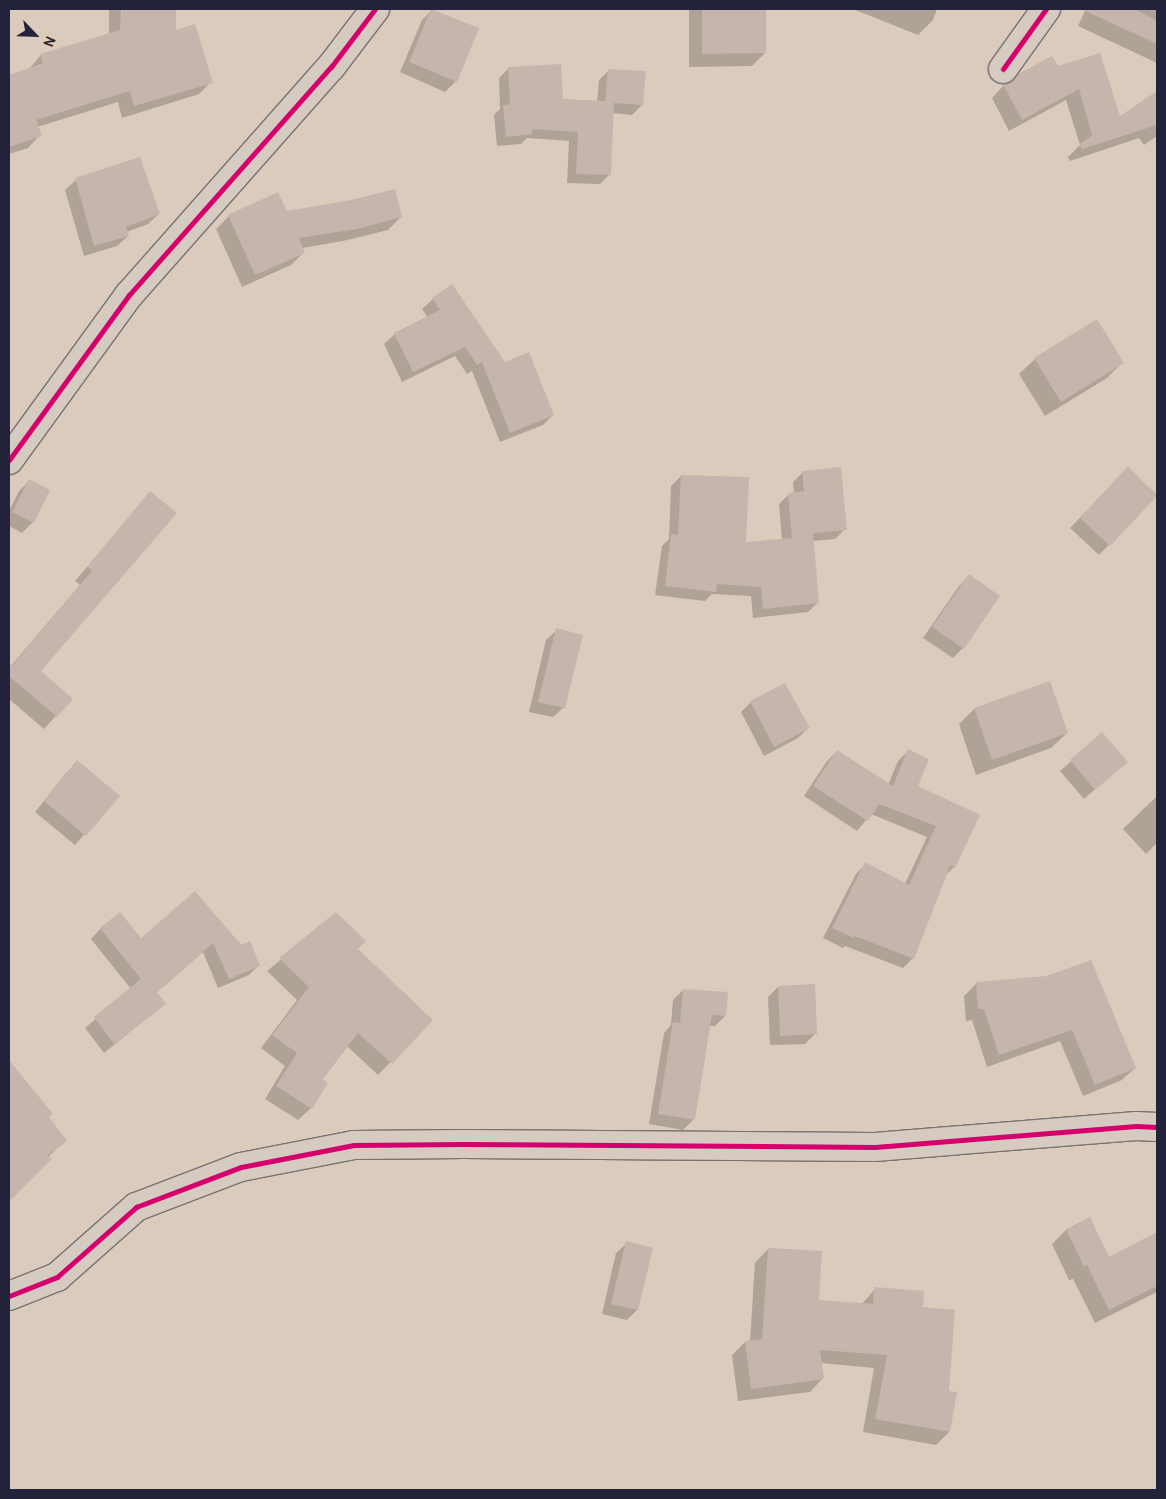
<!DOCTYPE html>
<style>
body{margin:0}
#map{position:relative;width:1166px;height:1499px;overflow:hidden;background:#dbcbbc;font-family:Pangolin,sans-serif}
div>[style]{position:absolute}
.shadow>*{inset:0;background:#0003}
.building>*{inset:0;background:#c5b5ad}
.roads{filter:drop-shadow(1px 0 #7a7271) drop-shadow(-1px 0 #7a7271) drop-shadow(0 1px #7a7271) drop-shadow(0 -1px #7a7271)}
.minor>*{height:28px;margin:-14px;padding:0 14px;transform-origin:14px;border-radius:14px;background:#d6cbc1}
.cycleway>*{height:5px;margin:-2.5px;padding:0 2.5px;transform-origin:2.5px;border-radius:2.5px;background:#d6006c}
span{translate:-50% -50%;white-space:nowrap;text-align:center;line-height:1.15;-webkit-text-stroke:5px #e8cbaf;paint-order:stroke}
.frame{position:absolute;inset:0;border:10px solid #22223b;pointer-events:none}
.north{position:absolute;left:10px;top:10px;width:50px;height:50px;-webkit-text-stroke:4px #e8cbaf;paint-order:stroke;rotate:114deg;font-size:14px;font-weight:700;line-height:20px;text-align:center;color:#22223b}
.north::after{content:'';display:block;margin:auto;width:18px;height:22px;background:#22223b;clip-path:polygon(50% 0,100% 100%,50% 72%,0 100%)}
</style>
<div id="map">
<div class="shadow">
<div style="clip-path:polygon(109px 9px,175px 9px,175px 31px,211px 82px,199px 94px,122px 118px,118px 102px,37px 127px,40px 135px,28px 148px,9px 154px,9px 76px,29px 69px,41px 55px,109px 35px)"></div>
<div style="clip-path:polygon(689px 9px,765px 9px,765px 53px,752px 66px,689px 67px)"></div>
<div style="clip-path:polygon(853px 9px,937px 9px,933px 20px,918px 35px)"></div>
<div style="clip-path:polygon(1086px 9px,1157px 9px,1157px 63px,1078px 26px)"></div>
<div style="clip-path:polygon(432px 10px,456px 81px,445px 92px,400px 72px,422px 20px)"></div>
<div style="clip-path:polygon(1057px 68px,1119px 118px,1157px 92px,1157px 136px,1144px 145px,1139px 138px,1070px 161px,1068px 157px,1080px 145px,1066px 100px,1009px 131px,992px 98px,1004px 85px)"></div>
<div style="clip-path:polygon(508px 69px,562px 100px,597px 102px,599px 80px,609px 70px,642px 105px,632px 115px,612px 113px,610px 174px,600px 184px,567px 183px,569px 141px,527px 138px,521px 144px,497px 146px,494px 115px,500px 109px,499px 78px)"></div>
<div style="clip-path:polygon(76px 180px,159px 214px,148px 224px,127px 232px,128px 236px,117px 246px,84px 256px,65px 190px)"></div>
<div style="clip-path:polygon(286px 213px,401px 217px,388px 230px,343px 241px,302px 248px,304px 252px,291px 265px,242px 287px,216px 229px,229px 216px)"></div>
<div style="clip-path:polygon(433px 299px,504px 363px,553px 415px,543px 425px,500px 442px,472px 371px,467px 374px,455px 356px,402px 382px,384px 344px,395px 334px,428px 318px,422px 309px)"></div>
<div style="clip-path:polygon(1096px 321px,1122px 363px,1107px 378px,1045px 416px,1019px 374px,1035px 359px)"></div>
<div style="clip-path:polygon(1128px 468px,1157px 495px,1099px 555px,1070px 528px)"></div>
<div style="clip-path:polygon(803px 472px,845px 529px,835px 539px,812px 541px,818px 602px,808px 612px,753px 618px,751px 596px,712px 594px,705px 601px,655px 595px,662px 546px,669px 539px,671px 486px,681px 476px,744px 544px,782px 540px,779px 504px,789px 494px,794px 494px,793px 482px)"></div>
<div style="clip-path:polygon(29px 481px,49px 491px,32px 523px,22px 533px,9px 526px,9px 511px,19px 491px)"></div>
<div style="clip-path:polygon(150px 493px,40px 672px,71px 699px,44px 729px,9px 699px,9px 668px,80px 585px,75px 581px)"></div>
<div style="clip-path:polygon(969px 576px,963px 648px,953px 658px,923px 638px,959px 586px)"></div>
<div style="clip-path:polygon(557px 630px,564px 707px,553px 717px,529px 712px,546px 640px)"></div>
<div style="clip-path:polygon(1049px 682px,1067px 733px,1051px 748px,976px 775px,959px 724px,974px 709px)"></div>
<div style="clip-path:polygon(751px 702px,808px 728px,798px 738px,764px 756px,741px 712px)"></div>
<div style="clip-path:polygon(1102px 734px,1126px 762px,1084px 799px,1060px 771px)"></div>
<div style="clip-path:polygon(837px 751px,888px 785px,898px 761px,908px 751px,917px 787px,978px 816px,954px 867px,945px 876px,913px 958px,903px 968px,845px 946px,843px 948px,823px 938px,856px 874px,866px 864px,905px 884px,927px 837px,871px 814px,857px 831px,804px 796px,827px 761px)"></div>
<div style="clip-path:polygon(67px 772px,118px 796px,75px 845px,35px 812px)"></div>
<div style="clip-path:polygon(1157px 796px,1157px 843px,1146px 854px,1123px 829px)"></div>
<div style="clip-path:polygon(195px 893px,259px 965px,249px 975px,218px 988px,203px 952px,156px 993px,164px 1004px,104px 1053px,85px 1028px,131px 989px,91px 939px,101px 928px,141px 940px)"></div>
<div style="clip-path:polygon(336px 914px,356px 949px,431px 1020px,378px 1075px,347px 1046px,321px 1080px,311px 1108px,298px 1120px,265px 1099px,285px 1066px,261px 1048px,297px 1000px,267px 971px)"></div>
<div style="clip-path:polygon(1047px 978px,1135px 1068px,1122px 1080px,1083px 1096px,1060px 1041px,987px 1067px,972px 1020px,966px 1021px,964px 996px,976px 984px)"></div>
<div style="clip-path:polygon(778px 987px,816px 1033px,805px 1044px,770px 1045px,768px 997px)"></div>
<div style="clip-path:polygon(683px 990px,725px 1016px,715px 1026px,709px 1026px,694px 1119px,683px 1130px,649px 1124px,664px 1033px,671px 1025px,673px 1000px)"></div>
<div style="clip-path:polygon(12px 1067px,65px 1141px,48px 1157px,50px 1159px,9px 1200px,9px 1070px)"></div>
<div style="clip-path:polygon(1090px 1219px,1108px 1259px,1157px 1234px,1157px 1292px,1095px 1323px,1073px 1279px,1069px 1280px,1052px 1244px,1066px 1230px)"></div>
<div style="clip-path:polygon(627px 1243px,637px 1310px,627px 1320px,602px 1314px,616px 1253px)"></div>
<div style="clip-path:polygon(768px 1249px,817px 1302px,861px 1305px,875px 1289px,921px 1308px,949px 1432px,936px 1445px,863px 1432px,874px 1368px,821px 1363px,823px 1378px,810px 1392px,738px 1401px,732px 1355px,745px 1342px,750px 1342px,755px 1263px)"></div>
</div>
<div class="building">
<div style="clip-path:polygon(121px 9px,176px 9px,176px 30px,195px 24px,213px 83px,134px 106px,130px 91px,36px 120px,42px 136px,9px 147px,9px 75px,43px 63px,40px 54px,120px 30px)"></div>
<div style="clip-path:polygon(431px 9px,479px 28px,457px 82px,409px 62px)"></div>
<div style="clip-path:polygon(702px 9px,766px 9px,766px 53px,702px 54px)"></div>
<div style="clip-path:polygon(1081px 9px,1134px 9px,1157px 21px,1157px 44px)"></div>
<div style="clip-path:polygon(1100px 53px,1120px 116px,1157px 91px,1157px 125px,1082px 149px,1080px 144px,1092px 135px,1079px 89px,1022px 120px,1003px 84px,1010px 83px,1018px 74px,1052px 56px,1058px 66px)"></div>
<div style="clip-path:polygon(561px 64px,563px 99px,605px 101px,608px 69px,646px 71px,643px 105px,614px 103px,611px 175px,576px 174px,578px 132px,532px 129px,532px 134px,506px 137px,503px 105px,510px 104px,508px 67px)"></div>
<div style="clip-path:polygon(140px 157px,160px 214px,126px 227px,129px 236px,94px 246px,75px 178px)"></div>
<div style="clip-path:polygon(395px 189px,402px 217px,357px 229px,299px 238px,305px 253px,255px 275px,228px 215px,278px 192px,287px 211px,351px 200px)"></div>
<div style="clip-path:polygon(452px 284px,505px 362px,529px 352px,554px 415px,510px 433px,482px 362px,477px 365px,465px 347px,413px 372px,394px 333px,440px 310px,432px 298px)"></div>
<div style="clip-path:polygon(1097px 319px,1124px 363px,1061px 402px,1034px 358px)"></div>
<div style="clip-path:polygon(1128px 466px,1157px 496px,1110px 546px,1080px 518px)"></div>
<div style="clip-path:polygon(841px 467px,847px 530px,813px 533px,819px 603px,763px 609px,761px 587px,717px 584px,716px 592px,665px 586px,671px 534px,678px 535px,681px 475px,749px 477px,746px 542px,792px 538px,788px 493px,804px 491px,802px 471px)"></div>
<div style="clip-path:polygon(29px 479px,50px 490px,34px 523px,12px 512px)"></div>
<div style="clip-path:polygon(150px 491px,177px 513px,41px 671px,73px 699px,57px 717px,9px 676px,9px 669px,92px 571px,87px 567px)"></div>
<div style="clip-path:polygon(969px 574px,1000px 596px,964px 649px,932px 627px)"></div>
<div style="clip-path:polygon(556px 628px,583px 635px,565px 708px,538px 702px)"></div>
<div style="clip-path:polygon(1050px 681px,1068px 733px,992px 760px,974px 708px)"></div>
<div style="clip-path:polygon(785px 683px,810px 728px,774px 747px,750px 701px)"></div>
<div style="clip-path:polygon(1102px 732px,1128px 762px,1095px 790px,1070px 760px)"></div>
<div style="clip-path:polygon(908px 749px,929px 759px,918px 786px,980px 815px,955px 868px,950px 866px,914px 959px,855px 936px,854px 938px,832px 928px,865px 862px,909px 885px,936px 826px,879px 804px,868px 821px,813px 786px,837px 750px,893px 786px)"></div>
<div style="clip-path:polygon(77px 760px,120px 796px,86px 836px,44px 801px)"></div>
<div style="clip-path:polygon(195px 891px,241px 945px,250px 941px,260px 966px,229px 979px,213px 943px,157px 992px,166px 1004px,114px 1044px,94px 1017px,141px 979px,100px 928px,120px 912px,141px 938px)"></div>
<div style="clip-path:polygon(336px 912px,366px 941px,358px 949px,433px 1020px,392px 1064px,358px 1033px,323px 1079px,328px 1083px,312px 1109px,276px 1086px,297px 1053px,272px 1035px,309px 987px,279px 958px)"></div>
<div style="clip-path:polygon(1091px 960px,1136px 1068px,1095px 1085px,1072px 1030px,999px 1055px,984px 1009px,978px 1009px,976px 982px,1047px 976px)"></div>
<div style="clip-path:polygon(815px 984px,817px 1034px,780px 1036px,778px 986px)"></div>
<div style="clip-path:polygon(683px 989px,728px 992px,726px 1016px,712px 1015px,695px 1120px,658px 1114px,673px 1022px,680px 1023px)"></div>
<div style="clip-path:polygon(9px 1060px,53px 1114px,49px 1117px,67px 1141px,48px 1155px,52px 1159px,9px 1202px)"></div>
<div style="clip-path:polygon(1090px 1217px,1109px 1257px,1157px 1232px,1157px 1286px,1109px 1310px,1087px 1265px,1084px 1267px,1066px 1229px)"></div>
<div style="clip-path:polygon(626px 1241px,653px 1248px,638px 1310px,611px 1304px)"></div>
<div style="clip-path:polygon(768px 1248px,822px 1251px,819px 1300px,873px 1304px,874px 1287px,924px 1291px,923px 1307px,955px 1310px,949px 1391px,957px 1392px,950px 1432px,875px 1419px,887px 1355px,820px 1350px,824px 1379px,751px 1389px,745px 1341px,762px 1339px)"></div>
</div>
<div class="roads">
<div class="minor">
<div style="left:1003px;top:69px;width:74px;rotate:-54.4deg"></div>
<div style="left:9px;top:460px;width:204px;rotate:-54deg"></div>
<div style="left:129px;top:295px;width:305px;rotate:-48.5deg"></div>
<div style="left:331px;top:67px;width:73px;rotate:-52.8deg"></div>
<div style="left:9px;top:1296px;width:52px;rotate:-21.6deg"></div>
<div style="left:57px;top:1277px;width:106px;rotate:-41.5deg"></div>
<div style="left:136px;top:1207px;width:112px;rotate:-20.9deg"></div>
<div style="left:241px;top:1167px;width:115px;rotate:-11deg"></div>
<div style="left:354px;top:1145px;width:109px;rotate:-0.5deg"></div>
<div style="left:463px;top:1144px;width:412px;rotate:0.4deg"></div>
<div style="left:875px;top:1147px;width:262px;rotate:-4.6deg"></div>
<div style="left:1136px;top:1126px;width:21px;rotate:3deg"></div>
</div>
</div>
<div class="cycleway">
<div style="left:1003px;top:69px;width:74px;rotate:-54.4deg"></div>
<div style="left:9px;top:460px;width:204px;rotate:-54deg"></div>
<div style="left:129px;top:295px;width:305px;rotate:-48.5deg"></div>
<div style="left:331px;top:67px;width:73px;rotate:-52.8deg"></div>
<div style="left:9px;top:1296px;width:52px;rotate:-21.6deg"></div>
<div style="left:57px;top:1277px;width:106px;rotate:-41.5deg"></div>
<div style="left:136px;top:1207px;width:112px;rotate:-20.9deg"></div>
<div style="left:241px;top:1167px;width:115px;rotate:-11deg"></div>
<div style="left:354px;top:1145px;width:109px;rotate:-0.5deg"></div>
<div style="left:463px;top:1144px;width:412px;rotate:0.4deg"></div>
<div style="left:875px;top:1147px;width:262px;rotate:-4.6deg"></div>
<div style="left:1136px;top:1126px;width:21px;rotate:3deg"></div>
</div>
<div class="frame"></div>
<div class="north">N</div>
</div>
